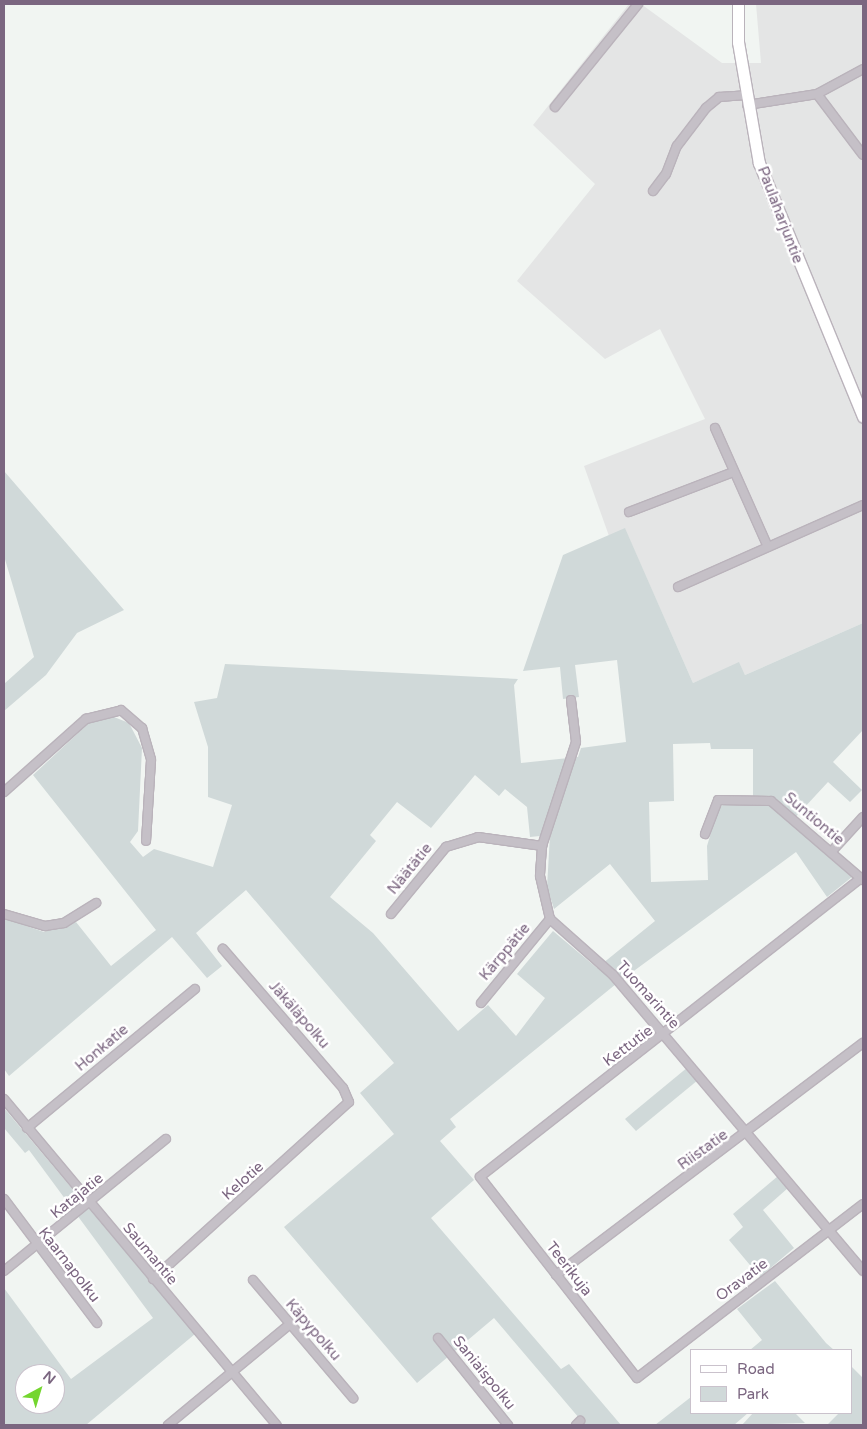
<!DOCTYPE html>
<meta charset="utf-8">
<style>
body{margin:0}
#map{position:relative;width:867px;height:1429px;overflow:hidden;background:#f1f5f2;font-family:"Varela Round",sans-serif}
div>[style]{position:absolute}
.built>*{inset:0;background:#e4e5e5}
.green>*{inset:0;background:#d0d9d9}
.roads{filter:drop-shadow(1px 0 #bab3bb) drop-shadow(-1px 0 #bab3bb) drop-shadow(0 1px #bab3bb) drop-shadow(0 -1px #bab3bb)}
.minor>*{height:8px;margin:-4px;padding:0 4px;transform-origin:4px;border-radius:4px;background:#c5c0c7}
.secondary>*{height:11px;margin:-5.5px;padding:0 5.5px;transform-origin:5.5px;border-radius:5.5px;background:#fff}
span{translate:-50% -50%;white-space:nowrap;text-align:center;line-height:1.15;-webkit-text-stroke:5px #fff;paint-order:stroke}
.street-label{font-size:15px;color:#7b6680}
.frame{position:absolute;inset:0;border:5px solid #7b6680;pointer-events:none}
.legend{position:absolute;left:690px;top:1349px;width:162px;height:65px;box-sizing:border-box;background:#fff;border:1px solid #cac2cc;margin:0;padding:6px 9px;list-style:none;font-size:15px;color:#7b6680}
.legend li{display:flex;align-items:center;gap:10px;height:25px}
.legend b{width:25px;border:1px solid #cac2cc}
.north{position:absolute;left:15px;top:1364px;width:50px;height:50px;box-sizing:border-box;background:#fff;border:1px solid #cac2cc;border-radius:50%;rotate:39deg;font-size:14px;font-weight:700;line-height:20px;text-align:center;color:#7b6680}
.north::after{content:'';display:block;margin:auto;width:18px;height:22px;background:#74d62f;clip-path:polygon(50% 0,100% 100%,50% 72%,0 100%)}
</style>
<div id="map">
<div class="built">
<div style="clip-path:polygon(629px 4px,641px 4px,722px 63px,761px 63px,756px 4px,863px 4px,863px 623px,745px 675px,739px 663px,693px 683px,625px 529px,609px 536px,584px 466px,705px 419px,660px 329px,605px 359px,517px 281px,595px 184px,533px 125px)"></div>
</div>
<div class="green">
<div style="clip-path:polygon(4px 471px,124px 610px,77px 633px,46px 675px,4px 711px,4px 684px,34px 657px,4px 556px)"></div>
<div style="clip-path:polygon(evenodd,625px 528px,693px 683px,739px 662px,745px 675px,863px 623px,863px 730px,833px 762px,862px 790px,850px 802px,828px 782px,791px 822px,852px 877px,827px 897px,796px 852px,616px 984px,450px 1119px,456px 1127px,440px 1141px,474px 1180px,431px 1218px,561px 1369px,569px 1364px,621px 1425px,585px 1425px,494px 1318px,417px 1383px,284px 1227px,394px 1134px,360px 1093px,394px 1063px,246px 890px,196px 933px,222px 966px,207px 978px,172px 937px,9px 1076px,4px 1069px,4px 918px,44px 932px,76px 922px,111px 966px,156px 930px,33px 775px,89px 723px,103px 718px,114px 717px,129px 723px,142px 748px,138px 831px,130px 842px,143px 857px,154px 849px,213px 867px,232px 805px,208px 797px,208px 747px,194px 702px,217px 698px,225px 664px,518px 679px,514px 685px,521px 763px,578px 757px,581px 748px,626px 742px,617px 660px,575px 665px,579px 697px,563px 699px,560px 667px,523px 671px,563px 555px,625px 528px,710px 743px,711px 749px,753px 749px,753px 803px,725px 803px,718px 809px,707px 846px,708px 880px,651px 882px,649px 802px,674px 801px,673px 744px,710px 743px,625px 528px,475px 775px,499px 796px,505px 789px,527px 807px,530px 837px,550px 835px,547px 887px,554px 909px,610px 864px,655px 921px,597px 968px,553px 931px,517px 974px,545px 998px,516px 1036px,488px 1005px,458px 1031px,373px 933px,330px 897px,376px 841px,370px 835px,397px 802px,431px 828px,475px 775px)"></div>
<div style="clip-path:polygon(688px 1067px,698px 1080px,636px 1131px,625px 1119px)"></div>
<div style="clip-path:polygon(evenodd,4px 1108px,195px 1334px,86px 1425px,4px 1425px,4px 1288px,71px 1379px,153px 1318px,29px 1150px,25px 1153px,4px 1128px,4px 1108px,25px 1374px,55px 1374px,55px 1404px,25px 1404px,25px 1374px)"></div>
<div style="clip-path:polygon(778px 1176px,788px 1188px,763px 1210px,794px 1248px,760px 1277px,729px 1240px,743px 1227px,733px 1214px)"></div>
<div style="clip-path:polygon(775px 1281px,826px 1343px,834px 1350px,750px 1350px,762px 1340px,737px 1309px)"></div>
<div style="clip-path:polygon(851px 1366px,863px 1378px,863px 1425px,827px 1425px,839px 1413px,851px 1413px)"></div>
<div style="clip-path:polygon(691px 1397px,691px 1413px,748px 1413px,734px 1425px,655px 1425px)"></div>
<div style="clip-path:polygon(753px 1413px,795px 1413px,805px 1423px,742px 1425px)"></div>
</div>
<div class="roads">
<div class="minor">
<div style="left:817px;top:94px;width:76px;rotate:53deg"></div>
<div style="left:747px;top:105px;width:71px;rotate:-8.9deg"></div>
<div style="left:817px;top:94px;width:52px;rotate:-28.5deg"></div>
<div style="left:555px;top:107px;width:132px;rotate:-51.1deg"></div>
<div style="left:653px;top:191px;width:21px;rotate:-53deg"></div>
<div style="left:666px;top:174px;width:30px;rotate:-69deg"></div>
<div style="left:677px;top:146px;width:48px;rotate:-52.7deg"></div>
<div style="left:706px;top:108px;width:17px;rotate:-40deg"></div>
<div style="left:719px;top:97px;width:27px;rotate:-4deg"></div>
<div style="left:715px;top:428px;width:130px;rotate:66deg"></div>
<div style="left:629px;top:512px;width:111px;rotate:-21deg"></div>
<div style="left:678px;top:587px;width:202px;rotate:-23.9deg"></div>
<div style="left:571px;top:700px;width:42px;rotate:83.2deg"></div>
<div style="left:576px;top:742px;width:109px;rotate:108.1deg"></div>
<div style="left:542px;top:846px;width:30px;rotate:94deg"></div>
<div style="left:540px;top:876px;width:44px;rotate:76.9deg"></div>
<div style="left:550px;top:919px;width:84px;rotate:41.6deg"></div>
<div style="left:613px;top:975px;width:387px;rotate:49.8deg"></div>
<div style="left:4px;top:792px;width:110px;rotate:-41.7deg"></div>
<div style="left:86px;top:719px;width:36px;rotate:-14deg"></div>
<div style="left:121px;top:710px;width:28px;rotate:41deg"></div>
<div style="left:142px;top:728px;width:33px;rotate:74deg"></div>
<div style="left:151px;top:760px;width:81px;rotate:93.5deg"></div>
<div style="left:705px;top:834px;width:36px;rotate:-69deg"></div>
<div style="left:718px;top:800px;width:53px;rotate:1.1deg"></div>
<div style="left:771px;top:801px;width:121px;rotate:40.7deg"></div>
<div style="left:832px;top:851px;width:46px;rotate:-47.6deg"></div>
<div style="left:861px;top:878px;width:484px;rotate:141.9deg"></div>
<div style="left:480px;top:1177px;width:255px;rotate:52deg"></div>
<div style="left:637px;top:1378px;width:285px;rotate:-37.6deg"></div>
<div style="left:4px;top:914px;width:43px;rotate:16.3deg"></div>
<div style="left:45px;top:926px;width:19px;rotate:-9deg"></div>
<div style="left:64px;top:923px;width:38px;rotate:-32deg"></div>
<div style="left:391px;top:914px;width:87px;rotate:-50.6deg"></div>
<div style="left:446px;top:847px;width:34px;rotate:-17deg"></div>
<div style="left:478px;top:837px;width:65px;rotate:8deg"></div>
<div style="left:481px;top:1003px;width:109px;rotate:-50.6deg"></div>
<div style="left:4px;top:1099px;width:425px;rotate:50.1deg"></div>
<div style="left:27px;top:1128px;width:218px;rotate:-39.6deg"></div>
<div style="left:4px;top:1199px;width:155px;rotate:53.1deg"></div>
<div style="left:4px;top:1271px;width:209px;rotate:-39.2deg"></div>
<div style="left:556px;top:1275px;width:385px;rotate:-37.1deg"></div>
<div style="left:153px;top:1279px;width:264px;rotate:-42.1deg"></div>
<div style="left:349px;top:1102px;width:15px;rotate:-113deg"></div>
<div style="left:343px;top:1088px;width:184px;rotate:-130.8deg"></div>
<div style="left:253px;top:1280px;width:155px;rotate:49.7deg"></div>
<div style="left:438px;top:1338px;width:112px;rotate:51.2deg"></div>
<div style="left:168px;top:1425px;width:157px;rotate:-39.6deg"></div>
<div style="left:576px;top:1425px;width:6px;rotate:-45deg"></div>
</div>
<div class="secondary">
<div style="left:738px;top:4px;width:38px;rotate:90deg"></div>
<div style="left:738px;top:42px;width:123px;rotate:80.2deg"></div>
<div style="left:759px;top:163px;width:274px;rotate:67.7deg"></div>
</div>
</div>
<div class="street-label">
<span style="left:780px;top:215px;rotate:69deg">Paulaharjuntie</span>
<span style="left:814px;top:819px;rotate:40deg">Suntiontie</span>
<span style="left:410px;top:869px;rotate:-51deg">Näätätie</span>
<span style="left:505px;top:952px;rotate:-50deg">Kärppätie</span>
<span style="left:648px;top:995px;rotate:48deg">Tuomarintie</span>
<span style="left:299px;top:1015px;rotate:49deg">Jäkäläpolku</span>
<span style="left:628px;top:1046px;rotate:-37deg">Kettutie</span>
<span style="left:102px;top:1048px;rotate:-40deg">Honkatie</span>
<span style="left:703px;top:1150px;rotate:-36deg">Riistatie</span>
<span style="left:243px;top:1181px;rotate:-42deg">Kelotie</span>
<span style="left:77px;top:1196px;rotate:-39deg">Katajatie</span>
<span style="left:150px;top:1254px;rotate:50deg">Saumantie</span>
<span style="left:69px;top:1265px;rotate:52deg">Kaarnapolku</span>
<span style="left:569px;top:1269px;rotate:52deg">Teerikuja</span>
<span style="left:742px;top:1280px;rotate:-37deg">Oravatie</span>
<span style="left:313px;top:1330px;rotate:49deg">Käpypolku</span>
<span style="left:484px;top:1373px;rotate:51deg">Saniaispolku</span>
</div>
<div class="frame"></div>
<ul class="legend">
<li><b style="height:6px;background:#fff"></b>Road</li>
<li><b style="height:14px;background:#d0d9d9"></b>Park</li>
</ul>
<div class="north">N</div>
</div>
